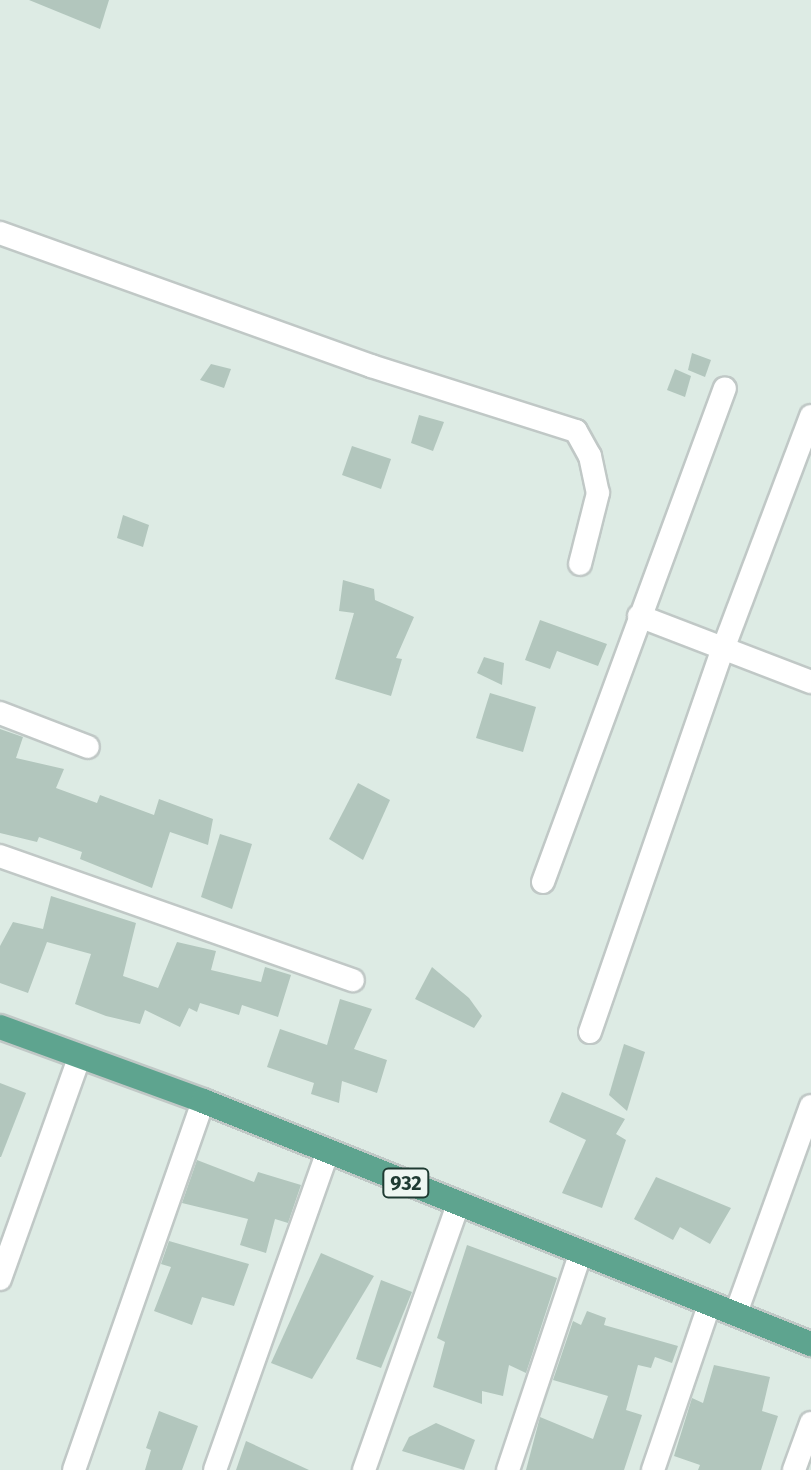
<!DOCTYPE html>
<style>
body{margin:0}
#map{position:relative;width:811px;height:1470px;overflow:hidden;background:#ddebe4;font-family:"Fira Sans",sans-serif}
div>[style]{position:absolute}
.building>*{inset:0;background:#b2c6bd}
.roads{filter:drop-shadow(2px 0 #c0c8c6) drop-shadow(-2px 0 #c0c8c6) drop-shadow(0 2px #c0c8c6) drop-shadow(0 -2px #c0c8c6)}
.street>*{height:22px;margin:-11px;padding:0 11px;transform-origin:11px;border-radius:11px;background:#fff}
.primary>*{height:24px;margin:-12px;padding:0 12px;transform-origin:12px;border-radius:12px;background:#5ea48f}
span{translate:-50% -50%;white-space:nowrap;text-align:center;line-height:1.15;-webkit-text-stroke:7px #eef7f2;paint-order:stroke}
.shield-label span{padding:2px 6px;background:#eef7f2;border:2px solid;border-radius:6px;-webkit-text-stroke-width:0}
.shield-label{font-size:20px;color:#1e3b32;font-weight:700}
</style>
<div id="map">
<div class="building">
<div style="clip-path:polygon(29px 0,109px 0,100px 29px)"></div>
<div style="clip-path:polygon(692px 353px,711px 360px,705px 377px,688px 370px)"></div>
<div style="clip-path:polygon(211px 364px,231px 369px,224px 388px,200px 380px)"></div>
<div style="clip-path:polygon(675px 369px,691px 376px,685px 397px,667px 390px)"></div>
<div style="clip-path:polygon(419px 415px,444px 422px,433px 451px,411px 443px)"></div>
<div style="clip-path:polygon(352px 446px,391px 459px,381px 489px,342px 475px)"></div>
<div style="clip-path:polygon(123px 515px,149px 525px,143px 547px,117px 538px)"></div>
<div style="clip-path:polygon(343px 580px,374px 589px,375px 600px,414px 617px,396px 658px,402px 659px,391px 696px,335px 679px,354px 613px,339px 611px)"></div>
<div style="clip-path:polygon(540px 620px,607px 644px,598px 666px,557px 651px,550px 669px,525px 660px)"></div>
<div style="clip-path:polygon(484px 657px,504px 663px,502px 685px,477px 673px)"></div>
<div style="clip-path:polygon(490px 693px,536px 707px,523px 752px,476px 738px)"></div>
<div style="clip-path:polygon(0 729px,23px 737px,16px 758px,64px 769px,56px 788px,97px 803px,100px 795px,154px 815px,159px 799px,213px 819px,208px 845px,170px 832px,152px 888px,80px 859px,82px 852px,39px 837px,37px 842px,0 833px)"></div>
<div style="clip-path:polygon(358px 783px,390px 800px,363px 860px,329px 839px)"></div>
<div style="clip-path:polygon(220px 834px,252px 844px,232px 909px,201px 897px)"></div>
<div style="clip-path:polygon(51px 896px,136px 923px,123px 976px,158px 988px,177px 942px,216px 951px,211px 970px,261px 982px,265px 967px,291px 975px,278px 1017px,242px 1005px,239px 1015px,200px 1003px,197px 1012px,189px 1008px,180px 1027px,145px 1010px,140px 1024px,106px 1016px,75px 1004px,91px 954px,47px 942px,28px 993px,0 983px,0 946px,13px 922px,43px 929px)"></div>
<div style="clip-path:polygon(432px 967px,469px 998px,482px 1016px,474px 1028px,415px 999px)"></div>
<div style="clip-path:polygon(340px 999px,372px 1009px,354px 1049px,387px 1060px,377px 1093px,342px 1081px,339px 1103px,311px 1094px,314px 1083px,267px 1067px,280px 1029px,327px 1045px)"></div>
<div style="clip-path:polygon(624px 1044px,645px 1052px,627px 1111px,609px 1095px)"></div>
<div style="clip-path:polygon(0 1083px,26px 1093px,1px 1157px,0 1157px)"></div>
<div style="clip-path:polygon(562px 1092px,625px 1119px,616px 1134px,626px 1140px,602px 1208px,562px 1193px,586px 1140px,549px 1122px)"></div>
<div style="clip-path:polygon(197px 1160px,254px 1182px,258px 1172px,301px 1185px,288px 1223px,275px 1219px,266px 1253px,240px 1245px,248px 1219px,182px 1203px)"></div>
<div style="clip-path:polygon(656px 1177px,731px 1208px,710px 1244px,680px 1227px,673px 1240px,634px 1219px)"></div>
<div style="clip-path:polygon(169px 1241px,249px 1264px,234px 1306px,202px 1297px,192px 1325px,154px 1311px,171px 1267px,161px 1264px)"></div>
<div style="clip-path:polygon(467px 1245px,557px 1278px,526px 1373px,509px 1365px,503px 1396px,482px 1391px,482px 1404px,433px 1387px,445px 1342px,437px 1338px)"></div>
<div style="clip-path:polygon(321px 1253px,374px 1276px,312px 1379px,271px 1363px)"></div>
<div style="clip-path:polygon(381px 1280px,412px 1292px,381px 1368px,356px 1359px)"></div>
<div style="clip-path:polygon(587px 1311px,606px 1318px,604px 1325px,678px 1346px,672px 1363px,655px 1357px,651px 1368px,638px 1365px,626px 1410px,642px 1415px,624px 1470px,526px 1470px,540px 1417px,593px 1439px,608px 1396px,553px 1380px,573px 1321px,581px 1325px)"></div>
<div style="clip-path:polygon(714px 1365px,770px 1377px,762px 1411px,778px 1416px,761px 1470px,698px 1470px,700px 1465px,674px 1456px,692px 1398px,703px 1403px)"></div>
<div style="clip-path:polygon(159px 1411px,198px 1426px,182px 1470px,145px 1470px,151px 1450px,146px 1448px)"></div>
<div style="clip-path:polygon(436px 1423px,475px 1440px,464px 1470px,402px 1451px,409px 1437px)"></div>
<div style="clip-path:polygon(246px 1441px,309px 1470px,236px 1470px)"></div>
</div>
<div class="roads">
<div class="street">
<div style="left:0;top:233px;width:394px;rotate:19.7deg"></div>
<div style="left:371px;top:366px;width:215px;rotate:17.6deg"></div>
<div style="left:576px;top:431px;width:29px;rotate:61deg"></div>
<div style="left:590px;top:456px;width:38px;rotate:78deg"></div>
<div style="left:598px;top:493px;width:73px;rotate:104.2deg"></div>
<div style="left:639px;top:616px;width:184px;rotate:21deg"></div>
<div style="left:0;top:713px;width:94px;rotate:21.1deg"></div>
<div style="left:0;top:856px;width:374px;rotate:19.4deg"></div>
<div style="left:543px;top:882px;width:526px;rotate:-69.78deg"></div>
<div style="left:590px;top:1032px;width:405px;rotate:-70.9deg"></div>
<div style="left:723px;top:649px;width:249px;rotate:-69.3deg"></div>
<div style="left:0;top:1279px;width:237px;rotate:-70.3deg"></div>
<div style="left:736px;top:1313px;width:220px;rotate:-70.1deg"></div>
<div style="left:74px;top:1470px;width:391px;rotate:-70.7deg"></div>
<div style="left:215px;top:1470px;width:338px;rotate:-70.5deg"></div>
<div style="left:364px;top:1470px;width:282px;rotate:-70.5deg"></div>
<div style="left:508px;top:1470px;width:230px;rotate:-71.5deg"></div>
<div style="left:653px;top:1470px;width:176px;rotate:-71.2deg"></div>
<div style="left:794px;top:1470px;width:50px;rotate:-70.1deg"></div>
</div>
<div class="primary">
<div style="left:0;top:1027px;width:216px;rotate:20deg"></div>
<div style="left:203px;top:1101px;width:655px;rotate:21.79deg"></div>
</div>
</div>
<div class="shield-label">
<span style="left:406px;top:1183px">932</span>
</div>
</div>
